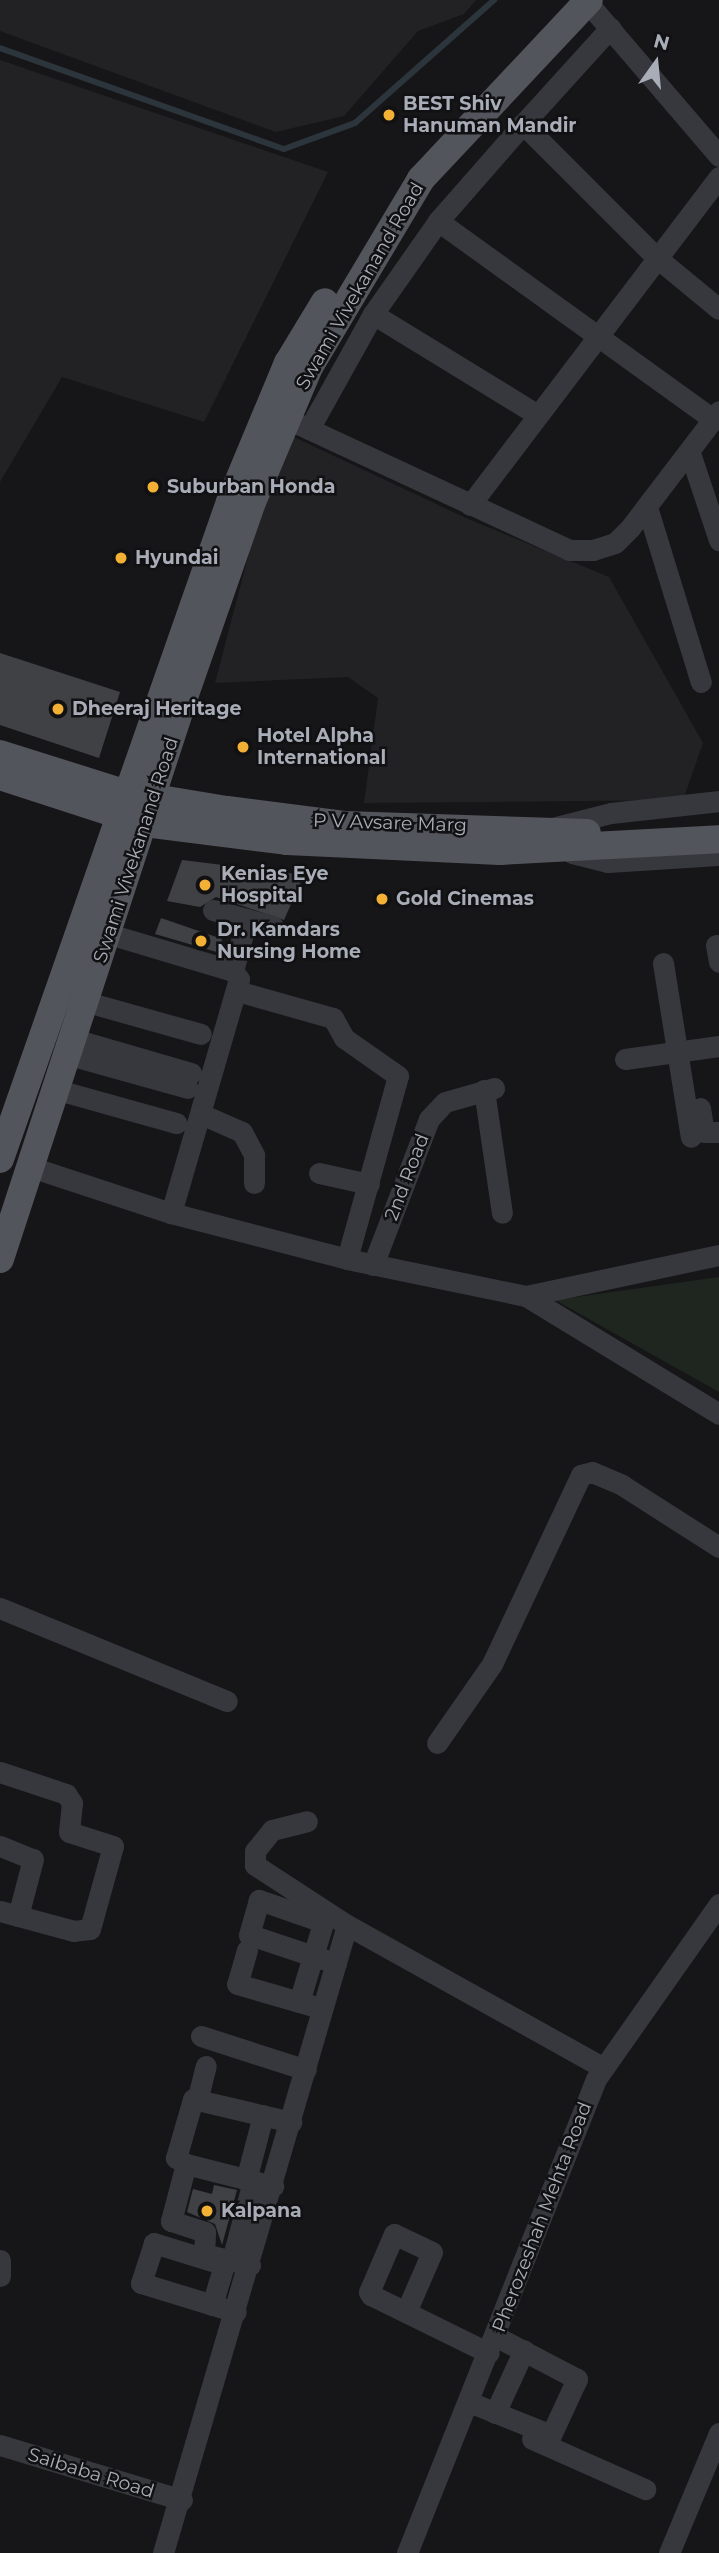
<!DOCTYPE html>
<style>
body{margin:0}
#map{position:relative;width:719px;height:2553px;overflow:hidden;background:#161618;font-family:Montserrat,sans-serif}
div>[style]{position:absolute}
.built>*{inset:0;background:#222225}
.green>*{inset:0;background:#1e261f}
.stream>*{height:6px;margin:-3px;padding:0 3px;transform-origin:3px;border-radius:3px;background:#2c353c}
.building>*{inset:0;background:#404145}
.minor>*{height:21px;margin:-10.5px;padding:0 10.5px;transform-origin:10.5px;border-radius:10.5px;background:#37383d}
.major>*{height:28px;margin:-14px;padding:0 14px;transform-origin:14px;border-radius:14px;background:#53555c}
.dots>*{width:19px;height:19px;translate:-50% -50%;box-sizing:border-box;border:4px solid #111113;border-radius:50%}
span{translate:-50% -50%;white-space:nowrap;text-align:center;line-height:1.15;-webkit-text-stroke:5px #111113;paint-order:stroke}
.poi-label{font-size:19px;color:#a8adb8;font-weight:700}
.left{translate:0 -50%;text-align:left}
.street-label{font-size:19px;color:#a8adb8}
.north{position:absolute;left:621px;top:28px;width:70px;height:70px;-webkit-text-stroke:5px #111113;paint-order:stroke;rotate:15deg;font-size:19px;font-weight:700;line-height:28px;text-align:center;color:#a8adb8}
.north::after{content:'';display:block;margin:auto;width:24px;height:32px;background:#a8adb8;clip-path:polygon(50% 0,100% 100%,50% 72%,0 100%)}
</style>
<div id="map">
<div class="built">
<div style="clip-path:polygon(0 0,476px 0,464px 14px,418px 31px,344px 116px,276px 132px,0 31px)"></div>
<div style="clip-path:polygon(0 60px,328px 172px,204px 422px,62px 377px,0 482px)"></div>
<div style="clip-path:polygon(281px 431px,468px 519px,609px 577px,703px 743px,683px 800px,364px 803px,378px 698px,348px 677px,215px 683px)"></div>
</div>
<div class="green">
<div style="clip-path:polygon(719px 1277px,719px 1392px,555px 1300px)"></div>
</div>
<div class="stream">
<div style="left:0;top:48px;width:301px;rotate:19.6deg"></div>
<div style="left:284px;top:149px;width:76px;rotate:-20.1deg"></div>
<div style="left:355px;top:123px;width:186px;rotate:-41.5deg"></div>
</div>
<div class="building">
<div style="clip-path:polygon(0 653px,120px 692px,99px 758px,0 725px)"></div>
<div style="clip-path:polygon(182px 860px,304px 875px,284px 920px,216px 897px,200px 907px,167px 901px)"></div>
<div style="clip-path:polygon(161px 918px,222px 939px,220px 953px,155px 934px)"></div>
<div style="clip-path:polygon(214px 2185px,237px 2190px,222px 2245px,215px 2224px,187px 2212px,193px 2189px,212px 2194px)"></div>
</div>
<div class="minor">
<div style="left:587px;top:2px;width:203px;rotate:49.4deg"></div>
<div style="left:523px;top:124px;width:130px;rotate:-47.8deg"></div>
<div style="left:438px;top:221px;width:339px;rotate:35.8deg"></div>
<div style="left:373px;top:314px;width:193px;rotate:31.5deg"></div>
<div style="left:296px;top:423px;width:301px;rotate:24.9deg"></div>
<div style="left:569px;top:550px;width:24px"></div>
<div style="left:593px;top:550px;width:23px;rotate:-18deg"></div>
<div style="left:615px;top:543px;width:21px;rotate:-45deg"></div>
<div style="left:630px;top:528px;width:147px;rotate:-52.7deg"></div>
<div style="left:309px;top:429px;width:132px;rotate:-60.9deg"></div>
<div style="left:373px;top:314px;width:113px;rotate:-55deg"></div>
<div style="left:438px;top:221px;width:129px;rotate:-48.8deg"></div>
<div style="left:523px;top:124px;width:190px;rotate:45deg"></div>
<div style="left:657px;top:258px;width:80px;rotate:39.4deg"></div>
<div style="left:690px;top:453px;width:92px;rotate:71.6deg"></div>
<div style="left:470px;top:505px;width:412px;rotate:-52.8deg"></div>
<div style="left:647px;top:507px;width:183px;rotate:72.9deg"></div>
<div style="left:556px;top:827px;width:57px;rotate:-14.3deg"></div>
<div style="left:611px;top:813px;width:109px;rotate:-6.3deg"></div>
<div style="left:572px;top:853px;width:37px;rotate:14deg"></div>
<div style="left:608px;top:862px;width:111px;rotate:-3.6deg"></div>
<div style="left:213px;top:910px;width:62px;rotate:14.9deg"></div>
<div style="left:109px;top:934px;width:129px;rotate:16.6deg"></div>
<div style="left:233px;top:971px;width:10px;rotate:53deg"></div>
<div style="left:239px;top:979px;width:244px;rotate:106.2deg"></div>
<div style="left:716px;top:945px;width:17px;rotate:80deg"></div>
<div style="left:663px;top:963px;width:176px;rotate:80.9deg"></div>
<div style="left:233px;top:971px;width:54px;rotate:-74.9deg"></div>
<div style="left:237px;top:991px;width:100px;rotate:15.7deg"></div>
<div style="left:333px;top:1018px;width:23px;rotate:61deg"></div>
<div style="left:344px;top:1038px;width:66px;rotate:35.1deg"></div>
<div style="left:398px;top:1076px;width:190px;rotate:105.6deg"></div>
<div style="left:87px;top:1002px;width:118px;rotate:15.7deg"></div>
<div style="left:74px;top:1039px;width:122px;rotate:16.2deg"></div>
<div style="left:69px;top:1055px;width:123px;rotate:15.5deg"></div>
<div style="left:625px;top:1059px;width:95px;rotate:-7.9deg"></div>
<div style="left:58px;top:1090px;width:123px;rotate:15.6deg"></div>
<div style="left:484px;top:1090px;width:124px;rotate:81.7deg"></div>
<div style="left:700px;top:1108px;width:24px;rotate:81deg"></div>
<div style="left:704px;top:1132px;width:15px"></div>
<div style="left:201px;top:1114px;width:45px;rotate:23.7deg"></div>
<div style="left:242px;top:1132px;width:26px;rotate:62deg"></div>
<div style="left:254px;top:1155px;width:28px;rotate:90deg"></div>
<div style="left:31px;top:1167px;width:147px;rotate:18.2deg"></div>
<div style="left:171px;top:1213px;width:182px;rotate:14.6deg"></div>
<div style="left:347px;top:1259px;width:183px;rotate:11.7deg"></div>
<div style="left:526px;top:1296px;width:226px;rotate:31.4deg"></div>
<div style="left:319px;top:1173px;width:51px;rotate:12.4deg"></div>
<div style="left:373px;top:1265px;width:156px;rotate:-69deg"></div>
<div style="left:429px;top:1119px;width:23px;rotate:-47deg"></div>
<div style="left:445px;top:1102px;width:51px;rotate:-15.9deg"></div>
<div style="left:526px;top:1296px;width:197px;rotate:-12deg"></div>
<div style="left:0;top:1608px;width:245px;rotate:22.3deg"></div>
<div style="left:437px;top:1743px;width:96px;rotate:-55.2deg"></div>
<div style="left:492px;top:1664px;width:209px;rotate:-64.8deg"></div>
<div style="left:581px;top:1475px;width:11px;rotate:-15deg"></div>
<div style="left:592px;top:1472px;width:33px;rotate:23deg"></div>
<div style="left:622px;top:1485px;width:115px;rotate:32.6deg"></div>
<div style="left:0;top:1772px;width:70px;rotate:18.4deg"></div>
<div style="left:66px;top:1794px;width:11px;rotate:56deg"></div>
<div style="left:72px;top:1803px;width:29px;rotate:96deg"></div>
<div style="left:69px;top:1832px;width:46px;rotate:17.7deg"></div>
<div style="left:113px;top:1846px;width:86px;rotate:105.5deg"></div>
<div style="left:90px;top:1929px;width:16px;rotate:173deg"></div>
<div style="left:74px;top:1931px;width:77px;rotate:-164.9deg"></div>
<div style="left:0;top:1846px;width:35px;rotate:22deg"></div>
<div style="left:33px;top:1859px;width:59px;rotate:104.7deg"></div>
<div style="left:347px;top:1925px;width:294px;rotate:29.1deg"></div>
<div style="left:247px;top:1950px;width:35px;rotate:106deg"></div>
<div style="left:237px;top:1984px;width:79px;rotate:16.1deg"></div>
<div style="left:299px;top:2002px;width:48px;rotate:-73.1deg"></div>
<div style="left:313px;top:1956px;width:34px;rotate:-73deg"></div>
<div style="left:323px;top:1923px;width:1px;rotate:-90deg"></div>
<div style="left:323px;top:1922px;width:68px;rotate:-161deg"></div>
<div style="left:259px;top:1900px;width:36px;rotate:106deg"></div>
<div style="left:249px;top:1935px;width:1px"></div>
<div style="left:250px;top:1935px;width:73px;rotate:18.4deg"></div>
<div style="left:319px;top:1958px;width:18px;rotate:16deg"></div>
<div style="left:201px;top:2036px;width:110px;rotate:17.9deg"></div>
<div style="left:198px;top:2097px;width:32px;rotate:-76deg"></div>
<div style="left:186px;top:2164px;width:12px;rotate:-149deg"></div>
<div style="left:176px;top:2158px;width:61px;rotate:-73.9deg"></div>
<div style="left:193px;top:2099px;width:101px;rotate:13.2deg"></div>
<div style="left:246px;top:2180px;width:67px;rotate:-75.3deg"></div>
<div style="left:0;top:2260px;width:16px;rotate:90deg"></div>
<div style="left:232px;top:2260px;width:82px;rotate:-75.1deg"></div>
<div style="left:212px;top:2261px;width:61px;rotate:-162.8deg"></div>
<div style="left:154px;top:2243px;width:42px;rotate:108deg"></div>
<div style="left:141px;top:2283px;width:99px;rotate:17deg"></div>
<div style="left:250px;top:2265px;width:47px;rotate:-166.6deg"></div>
<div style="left:204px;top:2254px;width:22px;rotate:-87deg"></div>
<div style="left:205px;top:2232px;width:36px;rotate:-162deg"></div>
<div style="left:171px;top:2221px;width:59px;rotate:-75.3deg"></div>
<div style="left:186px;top:2164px;width:90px;rotate:14.2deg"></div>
<div style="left:212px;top:2305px;width:42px;rotate:-73.3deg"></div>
<div style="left:406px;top:2312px;width:65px;rotate:-66.6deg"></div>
<div style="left:432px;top:2252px;width:42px;rotate:-154.7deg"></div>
<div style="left:394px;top:2234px;width:63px;rotate:113.3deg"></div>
<div style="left:369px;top:2292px;width:4px;rotate:56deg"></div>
<div style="left:371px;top:2295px;width:131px;rotate:26.2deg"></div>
<div style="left:469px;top:2402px;width:88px;rotate:21.9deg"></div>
<div style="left:551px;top:2435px;width:62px;rotate:-65.1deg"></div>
<div style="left:577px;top:2379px;width:93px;rotate:-152.3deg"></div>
<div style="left:495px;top:2413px;width:69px;rotate:-65.3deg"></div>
<div style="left:532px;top:2439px;width:124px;rotate:23.9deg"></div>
<div style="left:0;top:2445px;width:190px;rotate:16.8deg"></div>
<div style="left:163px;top:2553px;width:654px;rotate:-73.67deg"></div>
<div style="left:347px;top:1925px;width:110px;rotate:-146.9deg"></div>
<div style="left:255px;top:1865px;width:14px;rotate:-90deg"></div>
<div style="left:255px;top:1851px;width:27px;rotate:-51deg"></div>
<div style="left:272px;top:1830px;width:36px;rotate:-14deg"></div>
<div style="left:407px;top:2553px;width:510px;rotate:-68.26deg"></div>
<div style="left:596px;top:2079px;width:214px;rotate:-54.9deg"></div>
<div style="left:669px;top:2553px;width:130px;rotate:-67.4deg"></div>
</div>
<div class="major">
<div style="left:0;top:754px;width:130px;rotate:17.5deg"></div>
<div style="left:124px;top:793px;width:104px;rotate:9.4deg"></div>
<div style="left:227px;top:810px;width:118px;rotate:7.3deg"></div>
<div style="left:344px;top:825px;width:243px;rotate:1.9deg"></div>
<div style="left:0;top:776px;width:152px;rotate:18deg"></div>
<div style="left:145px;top:823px;width:143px;rotate:7.2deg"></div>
<div style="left:287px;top:841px;width:213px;rotate:2.7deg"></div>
<div style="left:500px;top:851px;width:219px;rotate:-3.1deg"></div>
<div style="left:0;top:1159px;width:696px;rotate:-70.71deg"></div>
<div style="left:230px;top:502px;width:151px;rotate:-67.4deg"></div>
<div style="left:288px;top:363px;width:71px;rotate:-58.8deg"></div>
<div style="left:0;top:1259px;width:588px;rotate:-71.87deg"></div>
<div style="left:183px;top:700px;width:210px;rotate:-70.8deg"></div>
<div style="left:252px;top:502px;width:147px;rotate:-67.1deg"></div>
<div style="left:309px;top:367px;width:219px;rotate:-59.2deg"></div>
<div style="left:421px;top:179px;width:245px;rotate:-46.8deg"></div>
</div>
<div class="dots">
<div style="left:389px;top:115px;background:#f2b134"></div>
<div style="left:153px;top:487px;background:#f2b134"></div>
<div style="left:121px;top:558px;background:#f2b134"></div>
<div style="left:58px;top:709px;background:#f2b134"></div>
<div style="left:243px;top:747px;background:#f2b134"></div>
<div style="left:205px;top:885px;background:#f2b134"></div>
<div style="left:382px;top:899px;background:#f2b134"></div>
<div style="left:201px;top:941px;background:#f2b134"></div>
<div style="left:207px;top:2211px;background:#f2b134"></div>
</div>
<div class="poi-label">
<span class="left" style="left:403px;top:115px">BEST Shiv<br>Hanuman Mandir</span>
<span class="left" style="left:167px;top:487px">Suburban Honda</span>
<span class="left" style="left:135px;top:558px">Hyundai</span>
<span class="left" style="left:72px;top:709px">Dheeraj Heritage</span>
<span class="left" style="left:257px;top:747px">Hotel Alpha<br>International</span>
<span class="left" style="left:221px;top:885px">Kenias Eye<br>Hospital</span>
<span class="left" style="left:396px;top:899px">Gold Cinemas</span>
<span class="left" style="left:217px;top:941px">Dr. Kamdars<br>Nursing Home</span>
<span class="left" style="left:221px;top:2211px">Kalpana</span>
</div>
<div class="street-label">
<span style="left:360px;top:286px;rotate:-60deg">Swami Vivekanand Road</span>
<span style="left:390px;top:823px;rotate:2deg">P V Avsare Marg</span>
<span style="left:136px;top:850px;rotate:-72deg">Swami Vivekanand Road</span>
<span style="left:407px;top:1177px;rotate:-69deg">2nd Road</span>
<span style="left:542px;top:2217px;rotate:-69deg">Pherozeshah Mehta Road</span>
<span style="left:91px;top:2473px;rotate:17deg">Saibaba Road</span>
</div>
<div class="north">N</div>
</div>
